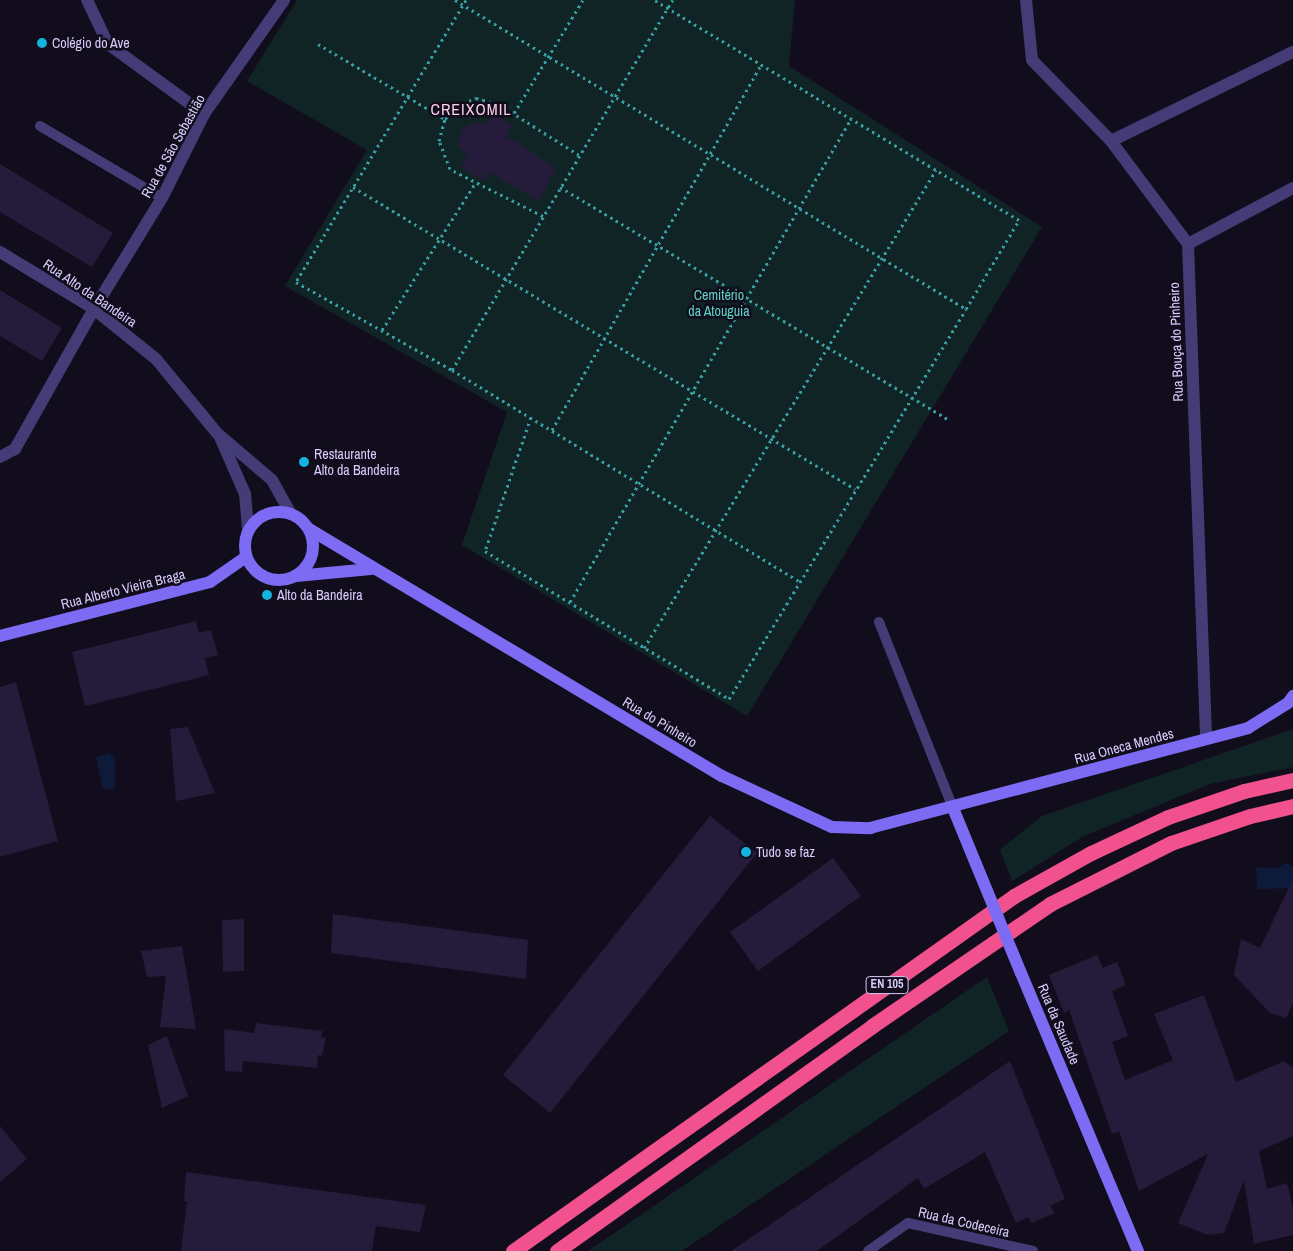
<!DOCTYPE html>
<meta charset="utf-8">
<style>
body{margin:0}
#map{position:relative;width:1293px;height:1251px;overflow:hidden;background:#110d1c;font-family:"Archivo Narrow",sans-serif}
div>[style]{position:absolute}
.green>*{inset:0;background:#112425}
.water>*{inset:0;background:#0e1a3a}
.building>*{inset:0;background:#251b3b}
.path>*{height:3px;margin-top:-1.5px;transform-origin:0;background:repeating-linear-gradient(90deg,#379fa4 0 2.5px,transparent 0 6.5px)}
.lane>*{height:10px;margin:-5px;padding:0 5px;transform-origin:5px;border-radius:5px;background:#443c77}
.street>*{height:12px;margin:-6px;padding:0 6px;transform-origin:6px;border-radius:6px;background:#443c77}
.secondary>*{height:12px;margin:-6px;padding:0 6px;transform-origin:6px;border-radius:6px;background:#7d6bf3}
.secondary>.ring{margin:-6px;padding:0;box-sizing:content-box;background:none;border:12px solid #7d6bf3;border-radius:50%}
.highway>*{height:15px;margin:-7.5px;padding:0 7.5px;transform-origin:7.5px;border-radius:7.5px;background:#f1518c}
.secondary-bridge>*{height:12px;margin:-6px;padding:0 6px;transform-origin:6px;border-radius:6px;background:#7d6bf3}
.dots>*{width:14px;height:14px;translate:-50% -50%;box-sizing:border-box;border:2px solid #110d1c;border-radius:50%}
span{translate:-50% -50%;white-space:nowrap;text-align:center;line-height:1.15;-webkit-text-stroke:5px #110d1c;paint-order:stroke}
.shield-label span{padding:1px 4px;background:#110d1c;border:1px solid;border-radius:4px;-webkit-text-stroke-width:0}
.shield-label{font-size:12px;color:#d7ccfb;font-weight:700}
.poi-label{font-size:14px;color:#d7ccfb}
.left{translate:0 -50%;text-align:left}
.street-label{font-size:14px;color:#d7ccfb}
.park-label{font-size:14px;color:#5fd4c3}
.quarter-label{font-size:16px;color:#fbcee6;letter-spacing:1px}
</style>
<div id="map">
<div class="green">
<div style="clip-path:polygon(297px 0,795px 0,789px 66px,1042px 227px,747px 716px,462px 545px,507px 412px,285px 286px,367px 150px,247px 81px)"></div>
<div style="clip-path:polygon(1293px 729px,1293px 767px,1210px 784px,1084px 836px,1012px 881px,1000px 850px,1042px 816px)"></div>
<div style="clip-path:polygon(987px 977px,1009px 1031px,682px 1251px,588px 1251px)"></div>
</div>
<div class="water">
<div style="clip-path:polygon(108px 753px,115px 757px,115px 788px,103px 790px,96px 757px)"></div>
<div style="clip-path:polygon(1285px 863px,1293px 866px,1293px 888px,1257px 889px,1256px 867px,1277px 868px)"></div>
</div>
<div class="building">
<div style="clip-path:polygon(493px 114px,512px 125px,506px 136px,556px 168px,539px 201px,489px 172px,484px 181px,461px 167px,467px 157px,458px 145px,461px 130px,474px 122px,487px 124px)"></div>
<div style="clip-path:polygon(0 164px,113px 233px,92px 267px,0 212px)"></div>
<div style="clip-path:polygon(0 290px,62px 328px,42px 361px,0 336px)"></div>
<div style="clip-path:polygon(196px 621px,199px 633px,211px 630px,218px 655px,205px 658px,209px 675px,85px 706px,72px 652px)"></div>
<div style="clip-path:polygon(16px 682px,58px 841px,0 857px,0 687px)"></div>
<div style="clip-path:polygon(188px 727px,215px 793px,176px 801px,170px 729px)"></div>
<div style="clip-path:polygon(710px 816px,757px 853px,550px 1113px,503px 1075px)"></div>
<div style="clip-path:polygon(833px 858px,861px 896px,758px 971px,730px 932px)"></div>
<div style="clip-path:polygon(1293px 879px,1293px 1003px,1286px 1018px,1270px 1013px,1234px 975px,1241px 939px,1260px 948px)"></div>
<div style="clip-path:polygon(333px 914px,528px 940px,526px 979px,331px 953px)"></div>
<div style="clip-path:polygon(244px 919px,244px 971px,223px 972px,222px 920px)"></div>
<div style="clip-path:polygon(182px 946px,196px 1029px,160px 1027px,166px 976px,147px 977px,141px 951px)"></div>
<div style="clip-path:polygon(1097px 955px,1103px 968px,1117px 962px,1126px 985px,1112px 991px,1128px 1036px,1112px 1042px,1125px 1080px,1173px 1060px,1154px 1014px,1204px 995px,1236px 1082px,1284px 1061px,1293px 1068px,1293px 1136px,1259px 1151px,1267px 1189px,1287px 1183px,1293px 1208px,1293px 1235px,1254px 1244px,1244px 1180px,1224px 1233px,1208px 1235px,1178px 1223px,1208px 1154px,1139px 1191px,1119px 1131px,1112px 1134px,1069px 1010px,1064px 1013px,1049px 975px)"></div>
<div style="clip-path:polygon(256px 1023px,322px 1031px,321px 1037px,326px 1038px,322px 1056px,318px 1055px,317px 1068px,243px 1061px,242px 1072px,225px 1071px,224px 1029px,254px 1033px)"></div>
<div style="clip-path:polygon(167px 1036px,188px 1096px,162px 1108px,148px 1045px)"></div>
<div style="clip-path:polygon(1010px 1061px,1065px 1199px,1050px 1206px,1055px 1213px,1032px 1223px,1028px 1217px,1016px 1223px,985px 1152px,924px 1189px,918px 1178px,817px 1251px,731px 1251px)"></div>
<div style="clip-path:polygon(0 1126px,27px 1159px,0 1182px)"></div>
<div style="clip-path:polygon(186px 1172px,426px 1205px,420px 1232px,376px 1226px,372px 1251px,181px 1251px,187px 1201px,184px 1201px)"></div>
</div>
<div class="path">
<div style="left:455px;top:0;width:597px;rotate:31.16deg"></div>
<div style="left:966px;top:309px;width:104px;rotate:-59.2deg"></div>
<div style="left:1019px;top:220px;width:425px;rotate:-148.9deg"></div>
<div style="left:466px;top:0;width:329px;rotate:121.1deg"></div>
<div style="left:296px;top:282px;width:179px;rotate:29.4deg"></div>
<div style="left:452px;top:370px;width:406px;rotate:31.3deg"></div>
<div style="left:318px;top:44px;width:147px;rotate:30.6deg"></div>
<div style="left:514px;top:113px;width:132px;rotate:-58.6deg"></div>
<div style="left:353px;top:187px;width:586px;rotate:31.03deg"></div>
<div style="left:560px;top:187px;width:454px;rotate:30.9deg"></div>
<div style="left:543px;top:216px;width:104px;rotate:-153.2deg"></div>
<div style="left:450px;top:169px;width:30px;rotate:-111deg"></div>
<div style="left:439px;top:141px;width:23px;rotate:-75deg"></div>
<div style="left:445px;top:119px;width:18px;rotate:-47deg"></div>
<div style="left:457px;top:106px;width:21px;rotate:-23deg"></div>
<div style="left:476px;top:98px;width:25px;rotate:16deg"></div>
<div style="left:500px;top:105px;width:93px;rotate:32.3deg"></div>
<div style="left:382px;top:330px;width:175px;rotate:-57.6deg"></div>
<div style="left:452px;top:370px;width:431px;rotate:-59.2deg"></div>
<div style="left:531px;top:417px;width:142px;rotate:108.9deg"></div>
<div style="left:485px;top:551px;width:285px;rotate:31.2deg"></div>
<div style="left:729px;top:699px;width:456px;rotate:-58.7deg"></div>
<div style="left:552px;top:430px;width:422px;rotate:-60.2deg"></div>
<div style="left:570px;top:602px;width:559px;rotate:-59.81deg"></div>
<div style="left:644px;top:648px;width:560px;rotate:-58.58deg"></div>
</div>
<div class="lane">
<div style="left:40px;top:126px;width:142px;rotate:30.5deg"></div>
<div style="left:879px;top:622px;width:200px;rotate:68.3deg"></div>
<div style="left:868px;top:1251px;width:49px;rotate:-35deg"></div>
<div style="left:908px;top:1223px;width:128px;rotate:12.6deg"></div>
</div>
<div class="street">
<div style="left:87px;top:0;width:49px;rotate:64.5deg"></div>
<div style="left:108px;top:44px;width:119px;rotate:36.1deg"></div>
<div style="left:1026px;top:0;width:60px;rotate:84.3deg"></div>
<div style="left:1032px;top:60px;width:113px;rotate:45.7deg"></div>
<div style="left:1111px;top:141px;width:129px;rotate:53.2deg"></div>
<div style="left:1188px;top:244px;width:495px;rotate:87.9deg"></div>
<div style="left:1111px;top:141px;width:203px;rotate:-26.1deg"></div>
<div style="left:1188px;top:244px;width:119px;rotate:-28.1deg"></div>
<div style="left:0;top:252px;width:110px;rotate:31.2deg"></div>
<div style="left:94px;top:309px;width:80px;rotate:38.9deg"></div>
<div style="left:156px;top:359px;width:96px;rotate:50.5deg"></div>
<div style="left:217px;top:433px;width:72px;rotate:40.5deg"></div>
<div style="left:272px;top:480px;width:39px;rotate:61deg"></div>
<div style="left:220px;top:437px;width:62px;rotate:66.3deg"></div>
<div style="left:245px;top:494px;width:36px;rotate:85deg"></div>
<div style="left:0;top:457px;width:17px;rotate:-28deg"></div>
<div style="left:15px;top:449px;width:161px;rotate:-60.6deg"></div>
<div style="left:94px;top:309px;width:130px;rotate:-58.5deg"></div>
<div style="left:162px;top:198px;width:94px;rotate:-63.4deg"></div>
<div style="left:204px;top:114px;width:139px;rotate:-54.9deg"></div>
</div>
<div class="secondary">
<div class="ring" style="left:245px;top:512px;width:56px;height:56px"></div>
<div style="left:309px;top:529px;width:481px;rotate:30.9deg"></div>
<div style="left:722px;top:776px;width:121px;rotate:24.9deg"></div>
<div style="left:832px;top:827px;width:38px;rotate:2deg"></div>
<div style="left:870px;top:828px;width:391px;rotate:-14.8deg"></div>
<div style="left:1248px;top:728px;width:47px;rotate:-32deg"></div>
<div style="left:1288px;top:703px;width:9px;rotate:-54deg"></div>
<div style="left:296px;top:576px;width:75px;rotate:-5.3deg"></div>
<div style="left:0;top:636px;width:217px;rotate:-14.4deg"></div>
<div style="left:210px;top:582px;width:44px;rotate:-34.8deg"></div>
<div style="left:953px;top:808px;width:61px;rotate:67.7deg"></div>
<div style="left:1021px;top:973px;width:302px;rotate:67.2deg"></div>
</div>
<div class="highway">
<div style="left:513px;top:1251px;width:614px;rotate:-35.32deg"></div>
<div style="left:1014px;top:896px;width:88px;rotate:-29.2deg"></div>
<div style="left:1091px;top:853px;width:85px;rotate:-25.1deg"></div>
<div style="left:1168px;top:817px;width:80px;rotate:-18.9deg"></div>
<div style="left:1244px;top:791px;width:50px;rotate:-12.7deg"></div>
<div style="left:557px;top:1251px;width:387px;rotate:-35.5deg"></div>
<div style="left:872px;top:1026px;width:216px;rotate:-34.4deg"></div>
<div style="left:1050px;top:904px;width:136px;rotate:-26.8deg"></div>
<div style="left:1171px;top:843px;width:83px;rotate:-18.9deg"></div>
<div style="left:1250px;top:816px;width:44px;rotate:-13.1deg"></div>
</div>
<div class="secondary-bridge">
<div style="left:976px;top:864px;width:118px;rotate:67.6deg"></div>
</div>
<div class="dots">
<div style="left:42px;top:43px;background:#13b5e0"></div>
<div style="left:304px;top:462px;background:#13b5e0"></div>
<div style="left:267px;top:595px;background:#13b5e0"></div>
<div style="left:746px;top:852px;background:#13b5e0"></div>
</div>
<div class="shield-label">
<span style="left:887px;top:985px">EN 105</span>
</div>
<div class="poi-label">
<span class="left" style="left:52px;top:43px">Colégio do Ave</span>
<span class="left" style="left:314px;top:462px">Restaurante<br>Alto da Bandeira</span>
<span class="left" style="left:277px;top:595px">Alto da Bandeira</span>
<span class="left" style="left:756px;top:852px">Tudo se faz</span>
</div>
<div class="street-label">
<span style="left:173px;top:146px;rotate:-61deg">Rua de São Sebastião</span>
<span style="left:90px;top:293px;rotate:34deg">Rua Alto da Bandeira</span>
<span style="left:1176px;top:342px;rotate:-92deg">Rua Bouça do Pinheiro</span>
<span style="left:123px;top:589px;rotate:-14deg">Rua Alberto Vieira Braga</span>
<span style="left:660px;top:722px;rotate:31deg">Rua do Pinheiro</span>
<span style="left:1124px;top:746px;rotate:-15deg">Rua Oneca Mendes</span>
<span style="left:1059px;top:1024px;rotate:67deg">Rua da Saudade</span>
<span style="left:964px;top:1222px;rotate:13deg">Rua da Codeceira</span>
</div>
<div class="park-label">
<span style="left:719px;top:303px">Cemitério<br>da Atouguia</span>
</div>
<div class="quarter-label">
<span style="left:471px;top:109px">CREIXOMIL</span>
</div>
</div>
